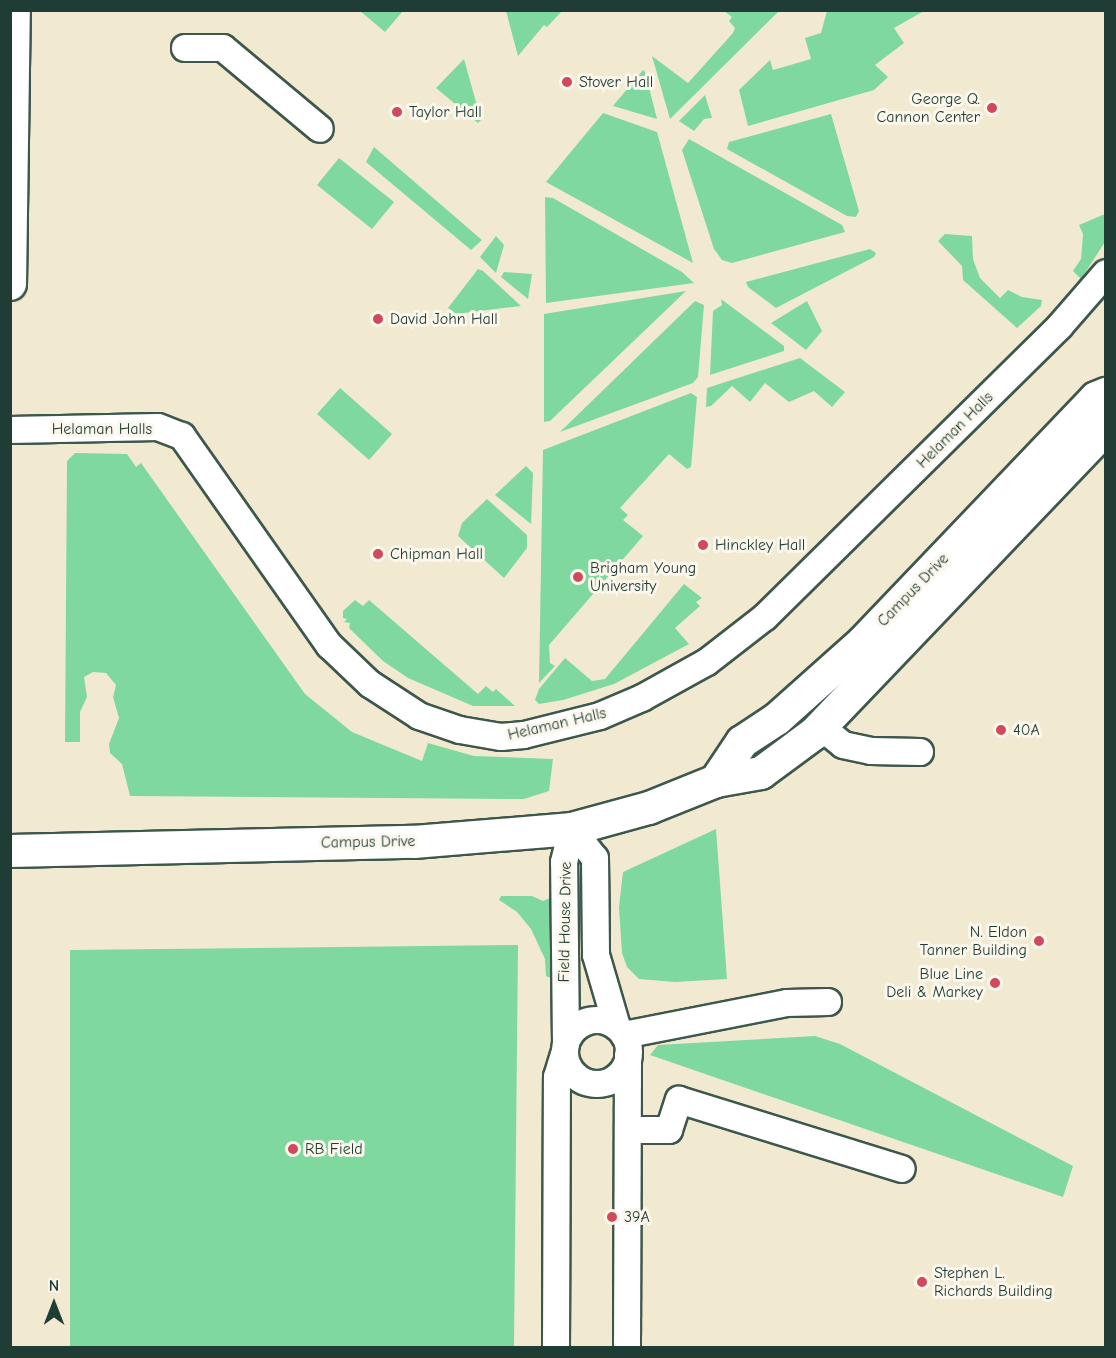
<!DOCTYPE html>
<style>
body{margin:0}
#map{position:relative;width:1116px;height:1358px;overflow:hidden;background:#f1ead1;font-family:"Comic Neue",sans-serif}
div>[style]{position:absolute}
.green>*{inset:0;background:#7fd99f}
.roads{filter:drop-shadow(2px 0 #3e574c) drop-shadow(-2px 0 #3e574c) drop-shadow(0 2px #3e574c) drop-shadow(0 -2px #3e574c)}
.minor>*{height:26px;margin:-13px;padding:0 13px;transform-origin:13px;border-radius:13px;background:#fff}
.minor>.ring{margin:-13px;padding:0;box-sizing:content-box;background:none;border:26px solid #fff;border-radius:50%}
.major>*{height:32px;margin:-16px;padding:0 16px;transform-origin:16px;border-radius:16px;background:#fff}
.dots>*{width:16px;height:16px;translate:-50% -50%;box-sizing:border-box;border:3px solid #fbf7ec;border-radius:50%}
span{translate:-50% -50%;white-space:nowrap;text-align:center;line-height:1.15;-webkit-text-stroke:6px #fbf7ec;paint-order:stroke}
.poi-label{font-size:16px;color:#1f3d34}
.left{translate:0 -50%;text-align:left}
.right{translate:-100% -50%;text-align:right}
.street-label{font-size:16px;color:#1f3d34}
.frame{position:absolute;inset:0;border:12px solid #1f3d34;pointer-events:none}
.north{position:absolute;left:24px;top:1274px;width:60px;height:60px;-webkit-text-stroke:4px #fbf7ec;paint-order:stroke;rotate:0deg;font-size:16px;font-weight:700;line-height:24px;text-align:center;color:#1f3d34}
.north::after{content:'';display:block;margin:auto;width:21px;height:27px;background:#1f3d34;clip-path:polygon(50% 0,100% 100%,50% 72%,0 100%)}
</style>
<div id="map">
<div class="green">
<div style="clip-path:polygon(360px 11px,403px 11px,385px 32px)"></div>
<div style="clip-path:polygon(506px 11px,562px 11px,547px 27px,544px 25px,518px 56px)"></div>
<div style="clip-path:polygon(724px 11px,779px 11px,670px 119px,652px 56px,688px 83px,733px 33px,735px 28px,729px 21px,732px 17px)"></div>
<div style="clip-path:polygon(827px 11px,924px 11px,894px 28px,904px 43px,875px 65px,888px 77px,874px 90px,748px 126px,739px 90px,770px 60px,773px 70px,811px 59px,805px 38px,821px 33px)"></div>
<div style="clip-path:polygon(464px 59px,481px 120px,478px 123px,436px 88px)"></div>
<div style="clip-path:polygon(643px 70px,645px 72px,657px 119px,613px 106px)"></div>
<div style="clip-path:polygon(705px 95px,712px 118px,704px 119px,694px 131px,679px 121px)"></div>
<div style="clip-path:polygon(603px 113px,657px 132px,693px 263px,546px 182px)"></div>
<div style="clip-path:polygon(831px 114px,859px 211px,856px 217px,847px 216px,727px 149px,729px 142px)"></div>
<div style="clip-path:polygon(689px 139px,842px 225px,845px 232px,732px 263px,722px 260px,714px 249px,682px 150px)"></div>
<div style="clip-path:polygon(374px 147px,482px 240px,471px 250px,366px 162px)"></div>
<div style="clip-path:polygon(339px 158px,394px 202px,372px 229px,317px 185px)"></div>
<div style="clip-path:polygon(545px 197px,553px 198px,682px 272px,694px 283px,546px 303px)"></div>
<div style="clip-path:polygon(1105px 214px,1105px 242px,1081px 279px,1073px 271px,1081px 259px,1083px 234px,1079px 225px)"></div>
<div style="clip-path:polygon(945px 234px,972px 236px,973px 259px,980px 278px,1000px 298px,1008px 290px,1022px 297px,1042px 300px,1041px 306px,1017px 328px,963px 280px,962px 266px,938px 241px)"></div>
<div style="clip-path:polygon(496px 236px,504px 245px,496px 273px,480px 257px)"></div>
<div style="clip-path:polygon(870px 249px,876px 253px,874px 257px,776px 308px,748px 287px,746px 282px)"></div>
<div style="clip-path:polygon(478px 269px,483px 271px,521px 306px,456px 314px,448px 308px)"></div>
<div style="clip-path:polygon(504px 272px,532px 274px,528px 299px,501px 277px)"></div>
<div style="clip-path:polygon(686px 291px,550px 421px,544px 422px,544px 314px)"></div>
<div style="clip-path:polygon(721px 299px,784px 346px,784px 351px,710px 375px,713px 311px,722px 305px)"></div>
<div style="clip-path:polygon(695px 301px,704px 305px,698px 377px,693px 383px,560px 432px)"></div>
<div style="clip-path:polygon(807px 301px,822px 331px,806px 350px,771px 323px)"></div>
<div style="clip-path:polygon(800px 358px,845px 392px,832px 407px,814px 391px,789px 402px,765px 383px,750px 402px,732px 386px,711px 406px,706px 407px,707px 388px)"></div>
<div style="clip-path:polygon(340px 388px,392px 434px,369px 460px,317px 414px)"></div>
<div style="clip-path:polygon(691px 393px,697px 397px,691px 467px,687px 469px,669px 454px,620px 508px,628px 515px,623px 520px,643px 536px,549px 645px,550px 663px,555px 666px,539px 683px,543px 450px)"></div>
<div style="clip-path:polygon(75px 453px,127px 454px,136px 467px,141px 463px,305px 694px,352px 732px,422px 761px,428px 743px,474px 756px,553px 759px,549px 791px,524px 799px,130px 796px,122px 764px,110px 753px,109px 744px,119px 718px,113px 697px,116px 685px,106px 673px,93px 672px,84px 677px,87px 697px,80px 712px,80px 742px,65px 742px,67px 461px)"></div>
<div style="clip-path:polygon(526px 466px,533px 473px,531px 524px,495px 495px)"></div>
<div style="clip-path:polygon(487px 499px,527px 535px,527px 548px,504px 578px,458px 536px,462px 523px)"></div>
<div style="clip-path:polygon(684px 584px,702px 598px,696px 602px,700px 606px,675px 628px,689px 644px,614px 684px,563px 700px,539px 704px,535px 700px,539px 689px,565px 658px,592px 681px,605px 679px)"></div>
<div style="clip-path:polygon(355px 600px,363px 606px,369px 600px,478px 694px,486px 686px,493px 692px,496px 689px,515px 706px,473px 706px,408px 678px,383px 661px,349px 628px,350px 623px,344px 622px,347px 619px,343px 618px,343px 611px)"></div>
<div style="clip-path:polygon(716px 829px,727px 979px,675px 982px,639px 979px,627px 967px,622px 953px,619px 907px,623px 872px)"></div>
<div style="clip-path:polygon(501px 896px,532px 896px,543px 901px,550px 898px,554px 906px,555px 980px,546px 976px,545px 959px,531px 929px,517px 912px,499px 900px)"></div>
<div style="clip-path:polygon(518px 945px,514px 1347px,70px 1347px,70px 950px)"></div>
<div style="clip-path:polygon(815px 1036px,840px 1044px,1073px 1166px,1063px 1197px,650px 1055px,658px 1045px)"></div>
</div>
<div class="roads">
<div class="minor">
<div style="left:185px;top:48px;width:38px"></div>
<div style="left:223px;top:48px;width:126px;rotate:39.9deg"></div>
<div style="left:10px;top:430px;width:148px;rotate:-1.2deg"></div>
<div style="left:158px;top:427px;width:26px;rotate:21deg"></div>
<div style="left:182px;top:436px;width:256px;rotate:54.9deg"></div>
<div style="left:329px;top:645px;width:57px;rotate:43.6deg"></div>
<div style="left:370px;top:684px;width:59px;rotate:33.1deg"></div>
<div style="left:419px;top:716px;width:43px;rotate:18.9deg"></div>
<div style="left:460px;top:730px;width:42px;rotate:9.7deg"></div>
<div style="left:501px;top:737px;width:23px;rotate:-5deg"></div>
<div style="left:524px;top:735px;width:78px;rotate:-14deg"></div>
<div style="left:600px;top:716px;width:46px;rotate:-23.2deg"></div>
<div style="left:642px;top:698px;width:74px;rotate:-29deg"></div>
<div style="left:707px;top:662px;width:73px;rotate:-37.8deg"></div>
<div style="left:765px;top:617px;width:414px;rotate:-44.6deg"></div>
<div style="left:1060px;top:326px;width:70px;rotate:-49deg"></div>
<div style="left:821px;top:727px;width:28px;rotate:39deg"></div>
<div style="left:843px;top:745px;width:29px;rotate:12deg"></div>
<div style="left:871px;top:751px;width:49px;rotate:1.2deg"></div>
<div style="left:572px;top:829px;width:37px;rotate:52deg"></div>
<div style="left:595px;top:858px;width:97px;rotate:89.4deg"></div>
<div style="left:596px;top:955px;width:75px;rotate:73.7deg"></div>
<div class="ring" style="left:565px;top:1020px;width:38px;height:38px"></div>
<div style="left:624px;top:1035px;width:166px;rotate:-11.1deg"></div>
<div style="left:787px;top:1003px;width:41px;rotate:-1.4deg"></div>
<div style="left:566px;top:1044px;width:182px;rotate:-90.6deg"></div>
<div style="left:564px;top:862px;width:34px;rotate:-76deg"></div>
<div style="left:629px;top:1130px;width:40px"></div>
<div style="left:669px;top:1130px;width:32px;rotate:-72deg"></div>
<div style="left:679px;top:1100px;width:233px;rotate:17.2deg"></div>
<div style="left:556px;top:1348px;width:271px;rotate:-89.8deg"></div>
<div style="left:557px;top:1077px;width:24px;rotate:-73deg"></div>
<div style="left:627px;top:1348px;width:293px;rotate:-89.8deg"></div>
</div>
<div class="major">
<div style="left:10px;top:284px;width:274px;rotate:-89.2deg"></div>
<div style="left:716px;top:781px;width:47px;rotate:-56.3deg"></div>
<div style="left:742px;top:742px;width:42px;rotate:-33.3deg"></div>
<div style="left:777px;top:719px;width:115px;rotate:-41.8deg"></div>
<div style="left:863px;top:642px;width:337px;rotate:-46.3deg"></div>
<div style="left:1096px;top:398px;width:11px;rotate:-22deg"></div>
<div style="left:10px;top:851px;width:404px;rotate:-1.3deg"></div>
<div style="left:414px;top:842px;width:159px;rotate:-4.7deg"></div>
<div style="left:572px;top:829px;width:80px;rotate:-15.3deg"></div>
<div style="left:649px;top:808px;width:72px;rotate:-21.9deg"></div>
<div style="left:716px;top:781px;width:46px;rotate:-10.1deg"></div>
<div style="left:761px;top:773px;width:67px;rotate:-36.5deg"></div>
<div style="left:815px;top:733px;width:421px;rotate:-46.3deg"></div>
</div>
</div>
<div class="dots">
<div style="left:567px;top:82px;background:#d1495b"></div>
<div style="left:992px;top:108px;background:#d1495b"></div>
<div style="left:397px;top:112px;background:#d1495b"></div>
<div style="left:378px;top:319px;background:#d1495b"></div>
<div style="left:703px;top:545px;background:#d1495b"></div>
<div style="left:378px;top:554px;background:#d1495b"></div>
<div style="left:578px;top:577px;background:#d1495b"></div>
<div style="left:1001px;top:730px;background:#d1495b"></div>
<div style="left:1039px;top:941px;background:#d1495b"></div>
<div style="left:995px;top:983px;background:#d1495b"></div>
<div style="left:293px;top:1149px;background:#d1495b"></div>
<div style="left:612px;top:1217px;background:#d1495b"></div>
<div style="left:922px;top:1282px;background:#d1495b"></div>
</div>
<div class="poi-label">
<span class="left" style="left:579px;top:82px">Stover Hall</span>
<span class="right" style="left:980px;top:108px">George Q.<br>Cannon Center</span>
<span class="left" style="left:409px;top:112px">Taylor Hall</span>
<span class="left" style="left:390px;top:319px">David John Hall</span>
<span class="left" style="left:715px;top:545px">Hinckley Hall</span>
<span class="left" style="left:390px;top:554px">Chipman Hall</span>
<span class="left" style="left:590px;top:577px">Brigham Young<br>University</span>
<span class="left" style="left:1013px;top:730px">40A</span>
<span class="right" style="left:1027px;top:941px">N. Eldon<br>Tanner Building</span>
<span class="right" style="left:983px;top:983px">Blue Line<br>Deli &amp; Markey</span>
<span class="left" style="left:305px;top:1149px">RB Field</span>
<span class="left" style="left:624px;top:1217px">39A</span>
<span class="left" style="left:934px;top:1282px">Stephen L.<br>Richards Building</span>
</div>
<div class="street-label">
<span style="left:102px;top:429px">Helaman Halls</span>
<span style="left:955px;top:430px;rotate:-45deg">Helaman Halls</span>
<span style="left:913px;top:590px;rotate:-46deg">Campus Drive</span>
<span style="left:557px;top:724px;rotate:-13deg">Helaman Halls</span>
<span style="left:368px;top:842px;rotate:-1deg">Campus Drive</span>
<span style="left:565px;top:922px;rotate:-89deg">Field House Drive</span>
</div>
<div class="frame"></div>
<div class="north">N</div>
</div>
